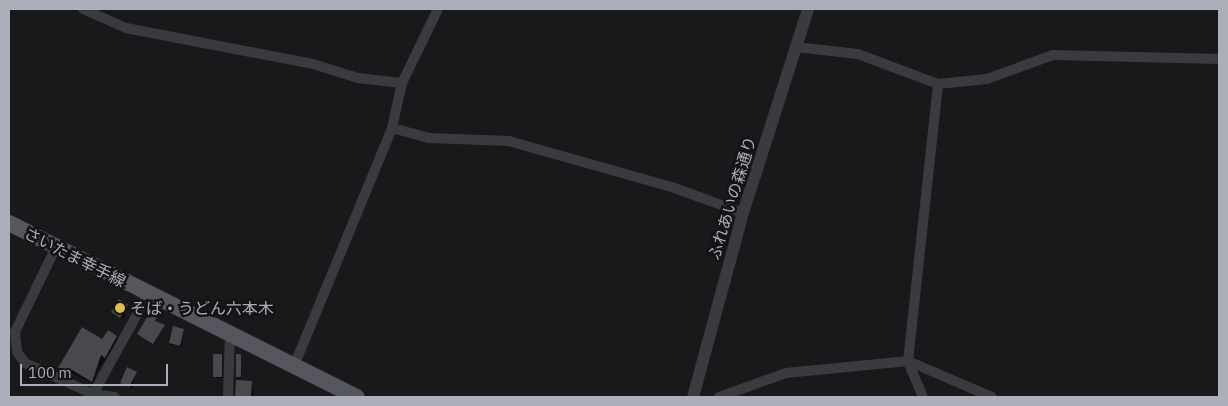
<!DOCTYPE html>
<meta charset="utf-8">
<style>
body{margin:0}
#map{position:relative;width:1228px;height:406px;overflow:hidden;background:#19191b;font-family:"IBM Plex Sans","Noto Sans JP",sans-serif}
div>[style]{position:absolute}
.shadow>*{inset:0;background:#0007}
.building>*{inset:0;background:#48494d}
.minor>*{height:10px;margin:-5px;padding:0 5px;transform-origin:5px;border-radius:5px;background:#3a3b3f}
.tertiary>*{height:12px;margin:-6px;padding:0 6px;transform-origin:6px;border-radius:6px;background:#3a3b3f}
.primary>*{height:16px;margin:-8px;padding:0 8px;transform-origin:8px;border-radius:8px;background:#56575e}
.dots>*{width:14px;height:14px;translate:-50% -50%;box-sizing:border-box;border:2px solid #141416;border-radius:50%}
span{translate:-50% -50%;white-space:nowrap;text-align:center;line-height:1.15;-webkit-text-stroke:5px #141416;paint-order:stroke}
.street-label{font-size:16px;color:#acafb9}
.poi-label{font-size:16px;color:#acafb9}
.left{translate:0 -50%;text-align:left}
.frame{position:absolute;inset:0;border:10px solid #acafb9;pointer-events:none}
.scale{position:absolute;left:20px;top:364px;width:148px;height:22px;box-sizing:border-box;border:2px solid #acafb9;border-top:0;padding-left:6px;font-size:15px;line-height:18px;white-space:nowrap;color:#acafb9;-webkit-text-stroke:4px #141416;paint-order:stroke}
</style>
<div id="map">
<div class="shadow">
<div style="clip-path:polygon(128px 306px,123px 319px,114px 314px)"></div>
<div style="clip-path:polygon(158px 313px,155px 322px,164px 327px,154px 344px,138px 334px)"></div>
<div style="clip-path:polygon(184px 330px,182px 347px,172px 345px,170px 343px)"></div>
<div style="clip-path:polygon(108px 332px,119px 340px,95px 374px,95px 384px,59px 368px,103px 340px)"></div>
<div style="clip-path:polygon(222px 355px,223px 378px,216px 378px,214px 376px)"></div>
<div style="clip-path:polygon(240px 355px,242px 378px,239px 378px,237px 376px)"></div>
<div style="clip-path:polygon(136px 373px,132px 389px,121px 382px)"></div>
<div style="clip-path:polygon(237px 382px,252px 382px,254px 397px,237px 397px)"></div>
</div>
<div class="building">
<div style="clip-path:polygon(119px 299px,128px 305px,120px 318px,111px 312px)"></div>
<div style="clip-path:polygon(152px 309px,159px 312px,155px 321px,165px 325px,153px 344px,137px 334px)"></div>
<div style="clip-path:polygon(173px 326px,184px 329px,180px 346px,169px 343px)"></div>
<div style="clip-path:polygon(82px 327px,102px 339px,108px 330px,117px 336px,105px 358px,101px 355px,92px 382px,72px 370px,69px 374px,58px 368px)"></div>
<div style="clip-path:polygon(213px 354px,222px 354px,222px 377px,213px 377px)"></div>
<div style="clip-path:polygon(236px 354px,241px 354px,241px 377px,236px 377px)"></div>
<div style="clip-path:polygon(127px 367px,137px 372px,129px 387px,120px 383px)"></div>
<div style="clip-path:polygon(236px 380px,252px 381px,251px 397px,235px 397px)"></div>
</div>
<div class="minor">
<div style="left:83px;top:9px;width:47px;rotate:23.8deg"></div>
<div style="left:126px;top:28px;width:190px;rotate:10.9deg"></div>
<div style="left:313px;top:64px;width:47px;rotate:17.3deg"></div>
<div style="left:358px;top:78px;width:44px;rotate:6.5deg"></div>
<div style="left:796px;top:47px;width:62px;rotate:6.4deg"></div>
<div style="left:858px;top:54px;width:85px;rotate:20.6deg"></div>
<div style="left:938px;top:84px;width:49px;rotate:-5.8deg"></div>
<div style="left:987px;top:79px;width:70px;rotate:-20deg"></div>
<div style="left:1053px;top:55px;width:166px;rotate:1.4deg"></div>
<div style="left:392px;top:128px;width:38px;rotate:15deg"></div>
<div style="left:429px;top:138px;width:80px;rotate:2.1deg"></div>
<div style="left:509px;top:141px;width:169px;rotate:15.8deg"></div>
<div style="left:672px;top:187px;width:76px;rotate:20.1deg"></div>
<div style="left:56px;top:247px;width:94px;rotate:115.8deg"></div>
<div style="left:15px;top:332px;width:20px;rotate:84deg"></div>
<div style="left:17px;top:352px;width:14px;rotate:54deg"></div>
<div style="left:25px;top:363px;width:75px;rotate:24.5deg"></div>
<div style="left:93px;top:394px;width:22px;rotate:8deg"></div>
<div style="left:294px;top:366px;width:257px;rotate:-67.6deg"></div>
<div style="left:392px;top:128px;width:46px;rotate:-77.5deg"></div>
<div style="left:402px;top:83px;width:82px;rotate:-64.1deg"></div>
<div style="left:93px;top:394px;width:115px;rotate:-61deg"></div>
<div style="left:228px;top:397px;width:63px;rotate:-88.2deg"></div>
<div style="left:719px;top:397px;width:71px;rotate:-19.7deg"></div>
<div style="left:786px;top:373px;width:123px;rotate:-5.6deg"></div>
<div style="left:908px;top:361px;width:91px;rotate:23.2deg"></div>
<div style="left:923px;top:397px;width:39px;rotate:-113deg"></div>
<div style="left:908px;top:361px;width:279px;rotate:-83.8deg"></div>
</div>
<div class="tertiary">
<div style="left:693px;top:397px;width:191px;rotate:-74.8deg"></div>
<div style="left:743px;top:213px;width:214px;rotate:-72.3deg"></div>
</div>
<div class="primary">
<div style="left:9px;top:223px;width:389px;rotate:26.6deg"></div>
</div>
<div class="dots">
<div style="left:120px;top:308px;background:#e3bd49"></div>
</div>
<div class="street-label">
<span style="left:732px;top:198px;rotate:-73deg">ふれあいの森通り</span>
<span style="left:75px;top:257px;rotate:27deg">さいたま幸手線</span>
</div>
<div class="poi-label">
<span class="left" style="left:130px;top:308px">そば・うどん六本木</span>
</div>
<div class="frame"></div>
<div class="scale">100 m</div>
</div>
